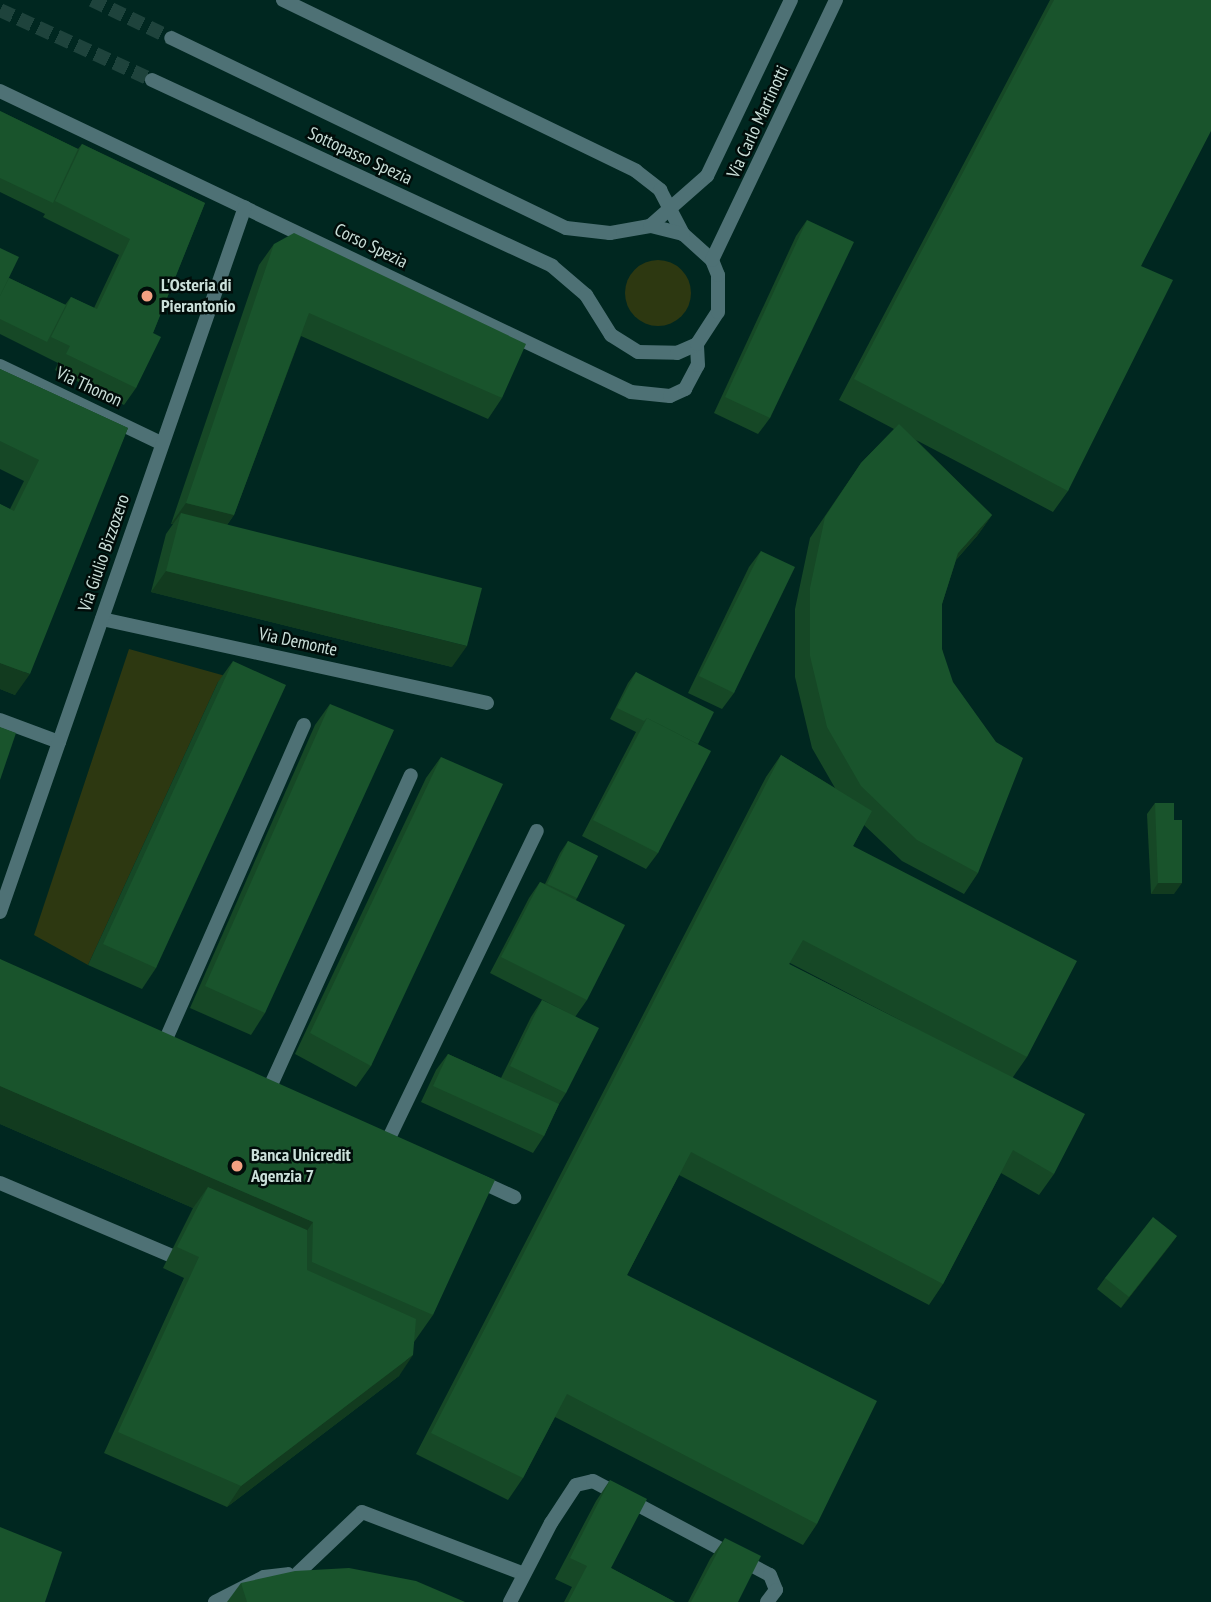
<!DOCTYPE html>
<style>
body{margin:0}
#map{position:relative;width:1211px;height:1602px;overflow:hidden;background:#002720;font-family:"PT Sans Narrow",sans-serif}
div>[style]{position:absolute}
.green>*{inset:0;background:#2d3811}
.round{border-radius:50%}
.tertiary-tunnel>*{height:14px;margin-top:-7px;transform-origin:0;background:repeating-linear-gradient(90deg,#1e433c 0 14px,transparent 0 21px)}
.service>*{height:14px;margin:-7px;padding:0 7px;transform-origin:7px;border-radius:7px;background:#4e7175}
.minor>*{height:14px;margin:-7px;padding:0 7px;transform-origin:7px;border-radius:7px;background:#4e7175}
.tertiary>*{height:14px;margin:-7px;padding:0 7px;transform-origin:7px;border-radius:7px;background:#4e7175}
.wall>*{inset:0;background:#164826}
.shaded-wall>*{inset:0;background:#123b1f}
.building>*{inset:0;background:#19542c}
.dots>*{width:19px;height:19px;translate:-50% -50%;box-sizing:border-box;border:4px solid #010d0a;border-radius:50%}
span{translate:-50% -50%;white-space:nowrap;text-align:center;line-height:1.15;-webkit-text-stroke:5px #010d0a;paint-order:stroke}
.street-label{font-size:18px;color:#cbe0da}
.poi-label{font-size:18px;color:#cbe0da;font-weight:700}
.left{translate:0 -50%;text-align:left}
</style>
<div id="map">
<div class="green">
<div class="round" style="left:625px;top:260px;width:66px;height:66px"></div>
<div style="clip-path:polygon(129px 649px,229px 677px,218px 682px,88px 965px,34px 935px)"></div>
</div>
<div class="tertiary-tunnel">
<div style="left:92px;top:0;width:88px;rotate:25.7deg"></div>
<div style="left:0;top:10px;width:167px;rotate:24.7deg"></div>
</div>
<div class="service">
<div style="left:166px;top:1039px;width:343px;rotate:-66.3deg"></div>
<div style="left:270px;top:1087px;width:342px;rotate:-65.7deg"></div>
<div style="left:388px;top:1140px;width:343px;rotate:-64.3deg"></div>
<div style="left:0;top:1183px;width:187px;rotate:23deg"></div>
<div style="left:298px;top:1573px;width:88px;rotate:-43.6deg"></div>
<div style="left:362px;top:1512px;width:173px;rotate:20.9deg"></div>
<div style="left:215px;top:1602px;width:55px;rotate:-27deg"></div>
<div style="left:264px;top:1577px;width:24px;rotate:-7deg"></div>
<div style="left:510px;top:1602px;width:89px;rotate:-62.6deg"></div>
<div style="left:551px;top:1523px;width:45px;rotate:-56.7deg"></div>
<div style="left:576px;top:1485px;width:17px;rotate:-13deg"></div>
<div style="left:593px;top:1481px;width:200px;rotate:28deg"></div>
<div style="left:770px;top:1575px;width:16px;rotate:68deg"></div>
<div style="left:776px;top:1590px;width:15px;rotate:127deg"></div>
</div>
<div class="minor">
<div style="left:283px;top:0;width:392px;rotate:25.8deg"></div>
<div style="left:636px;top:171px;width:31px;rotate:38deg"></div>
<div style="left:660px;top:190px;width:50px;rotate:62.4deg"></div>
<div style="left:0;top:91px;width:699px;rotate:25.5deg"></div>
<div style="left:631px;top:392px;width:39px;rotate:6deg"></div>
<div style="left:670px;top:396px;width:17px;rotate:-25deg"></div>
<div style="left:685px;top:389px;width:27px;rotate:-62deg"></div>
<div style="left:698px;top:365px;width:21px;rotate:-93deg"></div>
<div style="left:0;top:366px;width:178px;rotate:25.6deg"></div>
<div style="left:102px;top:619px;width:394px;rotate:12.3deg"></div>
<div style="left:0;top:720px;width:63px;rotate:20.4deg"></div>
<div style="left:0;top:912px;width:746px;rotate:-70.84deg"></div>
<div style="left:477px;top:1180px;width:41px;rotate:24.7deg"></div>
</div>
<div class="tertiary">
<div style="left:152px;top:80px;width:441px;rotate:24.9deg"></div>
<div style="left:552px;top:266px;width:45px;rotate:40.5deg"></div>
<div style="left:586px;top:295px;width:47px;rotate:58deg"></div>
<div style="left:611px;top:335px;width:32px;rotate:32deg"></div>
<div style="left:638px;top:352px;width:39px;rotate:1deg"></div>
<div style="left:677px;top:353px;width:22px;rotate:-24deg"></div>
<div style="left:697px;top:344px;width:38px;rotate:-57deg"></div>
<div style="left:718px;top:312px;width:37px;rotate:-90deg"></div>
<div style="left:718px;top:275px;width:16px;rotate:-112deg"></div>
<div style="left:712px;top:260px;width:39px;rotate:-138deg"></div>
<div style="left:683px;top:234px;width:34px;rotate:-166deg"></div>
<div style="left:650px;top:226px;width:41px;rotate:170.1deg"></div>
<div style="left:610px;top:233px;width:44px;rotate:-173.5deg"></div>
<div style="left:566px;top:228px;width:438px;rotate:-154.3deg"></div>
<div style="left:650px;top:226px;width:76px;rotate:-41.3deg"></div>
<div style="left:707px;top:176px;width:195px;rotate:-64.5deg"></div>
<div style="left:712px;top:260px;width:288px;rotate:-64.5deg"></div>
</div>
<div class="wall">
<div style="clip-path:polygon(evenodd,1050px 0,1211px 0,1141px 266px,1068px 491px,1053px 512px,916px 440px,992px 515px,977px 536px,956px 560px,942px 604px,942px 649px,978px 873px,964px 894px,902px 861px,864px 825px,853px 846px,1027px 1057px,1013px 1077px,1054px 1174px,1039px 1195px,1001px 1173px,943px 1284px,929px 1305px,679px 1175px,627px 1275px,817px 1524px,803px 1545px,555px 1417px,523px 1478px,508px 1500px,416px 1454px,766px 777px,781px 755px,835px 788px,812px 748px,795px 677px,795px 609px,810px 538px,861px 463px,894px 429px,839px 400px,1050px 0,790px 963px,915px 1028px,789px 964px,790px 963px)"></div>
<div style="clip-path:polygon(0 111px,78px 149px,82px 144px,205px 203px,153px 333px,136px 388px,124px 405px,55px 370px,58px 363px,0 334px,0 248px,9px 278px,65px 305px,71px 297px,94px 308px,119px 255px,43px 217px,45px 214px,0 192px)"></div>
<div style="clip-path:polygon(807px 220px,770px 418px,758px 434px,714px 413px,796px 236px)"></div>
<div style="clip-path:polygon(274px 244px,502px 398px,488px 419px,301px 336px,234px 515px,227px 525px,452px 667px,151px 592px,166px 534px,173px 524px,171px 524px,259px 265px)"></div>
<div style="clip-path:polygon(0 369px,128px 428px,15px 695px,0 689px,0 504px,10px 509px,24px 481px,0 469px)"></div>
<div style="clip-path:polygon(761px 551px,734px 693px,722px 709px,688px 693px,749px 567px)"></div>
<div style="clip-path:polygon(233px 661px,156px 968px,142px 989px,88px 965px,218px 682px)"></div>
<div style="clip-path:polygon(636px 672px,698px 744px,658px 853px,646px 869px,582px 836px,636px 732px,610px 719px,628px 683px)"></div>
<div style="clip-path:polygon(330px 704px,265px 1013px,251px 1035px,190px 1008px,315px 725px)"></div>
<div style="clip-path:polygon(441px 757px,371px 1066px,356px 1087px,295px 1054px,426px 778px)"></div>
<div style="clip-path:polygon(1155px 803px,1174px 894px,1151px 894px,1147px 814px)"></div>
<div style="clip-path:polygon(568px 841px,598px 856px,576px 900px,587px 1000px,575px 1017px,566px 1093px,559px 1104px,544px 1136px,533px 1153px,421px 1102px,436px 1070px,448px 1054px,501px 1078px,531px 1017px,542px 1000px,572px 1015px,490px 973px,529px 898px,540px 882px,545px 884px,560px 853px)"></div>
<div style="clip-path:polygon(0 959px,433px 1315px,414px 1342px,399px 1376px,227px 1507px,104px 1453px,184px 1278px,163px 1268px,193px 1208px,0 1124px)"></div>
<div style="clip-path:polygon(1177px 1236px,1121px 1308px,1097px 1289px,1105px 1278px)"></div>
<div style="clip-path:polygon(610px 1480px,611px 1568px,675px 1602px,564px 1602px,572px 1587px,555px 1579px,596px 1501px)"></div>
<div style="clip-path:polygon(725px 1538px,738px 1602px,688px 1602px,710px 1559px)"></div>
<div style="clip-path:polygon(241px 1583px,465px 1602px,227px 1602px)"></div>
</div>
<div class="shaded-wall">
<div style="clip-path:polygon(186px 503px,234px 515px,219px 536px,181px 513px,173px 524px,171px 524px)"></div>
<div style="clip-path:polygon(992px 515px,977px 536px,943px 574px,958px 553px)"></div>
<div style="clip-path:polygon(166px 571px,467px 646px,452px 667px,151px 592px)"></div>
<div style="clip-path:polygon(0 663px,30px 674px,15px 695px,0 689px)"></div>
<div style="clip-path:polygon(1158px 883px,1182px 883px,1174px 894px,1151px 894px)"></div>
<div style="clip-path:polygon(0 1086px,313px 1222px,293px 1251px,208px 1187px,193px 1208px,0 1124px)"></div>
<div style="clip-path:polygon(1177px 1236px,1169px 1247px,1121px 1308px,1129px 1297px)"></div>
<div style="clip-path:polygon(413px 1355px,399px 1376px,227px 1507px,241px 1486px)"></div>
</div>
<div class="building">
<div style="clip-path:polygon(1054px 0,1211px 0,1211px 131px,1141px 266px,1173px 280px,1068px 491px,854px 379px)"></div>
<div style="clip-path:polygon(0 111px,78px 149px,53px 203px,0 178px)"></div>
<div style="clip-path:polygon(82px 144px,205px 203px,153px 333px,161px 337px,136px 388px,66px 354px,70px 346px,51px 337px,71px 297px,97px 309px,130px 239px,55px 201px)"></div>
<div style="clip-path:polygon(807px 220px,854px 242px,770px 418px,725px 397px)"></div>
<div style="clip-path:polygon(294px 233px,526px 344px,502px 398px,309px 313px,234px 515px,186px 503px,274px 244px)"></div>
<div style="clip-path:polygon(0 248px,19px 257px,0 296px)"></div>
<div style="clip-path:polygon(9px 278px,66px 305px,47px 342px,0 319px,0 296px)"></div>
<div style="clip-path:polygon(0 369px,128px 428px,30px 674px,0 663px,0 504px,14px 511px,39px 460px,0 441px)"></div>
<div style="clip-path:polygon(899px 424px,992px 515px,958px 553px,942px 604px,942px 649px,953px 682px,996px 742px,1023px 758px,978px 873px,917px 840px,861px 786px,827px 727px,810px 656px,810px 588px,825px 517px,861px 463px)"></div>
<div style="clip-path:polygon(181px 513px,482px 588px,467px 646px,166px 571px)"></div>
<div style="clip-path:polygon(761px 551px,795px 567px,734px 693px,699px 676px)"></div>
<div style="clip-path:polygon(233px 661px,286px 685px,156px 968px,103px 944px)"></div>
<div style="clip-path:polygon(636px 672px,714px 712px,698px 744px,647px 718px,644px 721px,617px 708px)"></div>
<div style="clip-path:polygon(330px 704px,394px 730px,265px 1013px,205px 986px)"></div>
<div style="clip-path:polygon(647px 718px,711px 751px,658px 853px,593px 820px)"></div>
<div style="clip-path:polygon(0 727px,16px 733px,0 780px)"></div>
<div style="clip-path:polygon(781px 755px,872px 811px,853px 846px,1077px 961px,1027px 1057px,803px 940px,789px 964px,1085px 1114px,1054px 1174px,1013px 1150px,943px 1284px,691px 1152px,627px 1275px,877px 1401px,817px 1524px,567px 1394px,523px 1478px,431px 1433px)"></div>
<div style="clip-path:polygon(441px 757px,503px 784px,371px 1066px,310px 1033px)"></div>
<div style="clip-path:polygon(1155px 803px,1174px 803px,1174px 820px,1182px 820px,1182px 883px,1158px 883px)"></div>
<div style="clip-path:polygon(568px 841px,598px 856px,577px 898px,547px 884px)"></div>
<div style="clip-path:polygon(540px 882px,625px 925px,587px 1000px,501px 957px)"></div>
<div style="clip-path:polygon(0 959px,495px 1180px,433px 1315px,312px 1262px,313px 1222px,0 1086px)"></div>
<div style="clip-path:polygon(542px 1000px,599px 1028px,566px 1093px,510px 1066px)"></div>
<div style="clip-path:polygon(448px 1054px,559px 1104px,544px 1136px,433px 1086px)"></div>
<div style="clip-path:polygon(208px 1187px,307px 1230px,307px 1270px,416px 1319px,413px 1355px,241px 1486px,118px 1432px,199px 1257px,177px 1247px)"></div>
<div style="clip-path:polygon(1153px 1217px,1177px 1236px,1129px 1297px,1105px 1278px)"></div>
<div style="clip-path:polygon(610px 1480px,647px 1499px,611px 1568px,675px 1602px,568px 1602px,587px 1566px,570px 1558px)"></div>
<div style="clip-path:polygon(0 1527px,62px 1552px,45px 1602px,0 1602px)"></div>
<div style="clip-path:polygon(725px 1538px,761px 1556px,738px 1602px,691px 1602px)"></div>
<div style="clip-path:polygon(349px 1568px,416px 1581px,465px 1602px,247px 1602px,241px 1583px,295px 1571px)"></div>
</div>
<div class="dots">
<div style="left:147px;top:296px;background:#f3a082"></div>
<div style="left:237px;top:1166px;background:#f3a082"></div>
</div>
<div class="street-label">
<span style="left:758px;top:122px;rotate:-65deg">Via Carlo Martinotti</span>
<span style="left:360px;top:156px;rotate:25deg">Sottopasso Spezia</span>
<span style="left:371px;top:246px;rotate:26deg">Corso Spezia</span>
<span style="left:89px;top:387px;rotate:25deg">Via Thonon</span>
<span style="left:104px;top:553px;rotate:-71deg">Via Giulio Bizzozero</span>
<span style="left:298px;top:642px;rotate:12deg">Via Demonte</span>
</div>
<div class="poi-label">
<span class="left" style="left:161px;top:296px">L'Osteria di<br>Pierantonio</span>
<span class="left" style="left:251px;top:1166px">Banca Unicredit<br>Agenzia 7</span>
</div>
</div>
